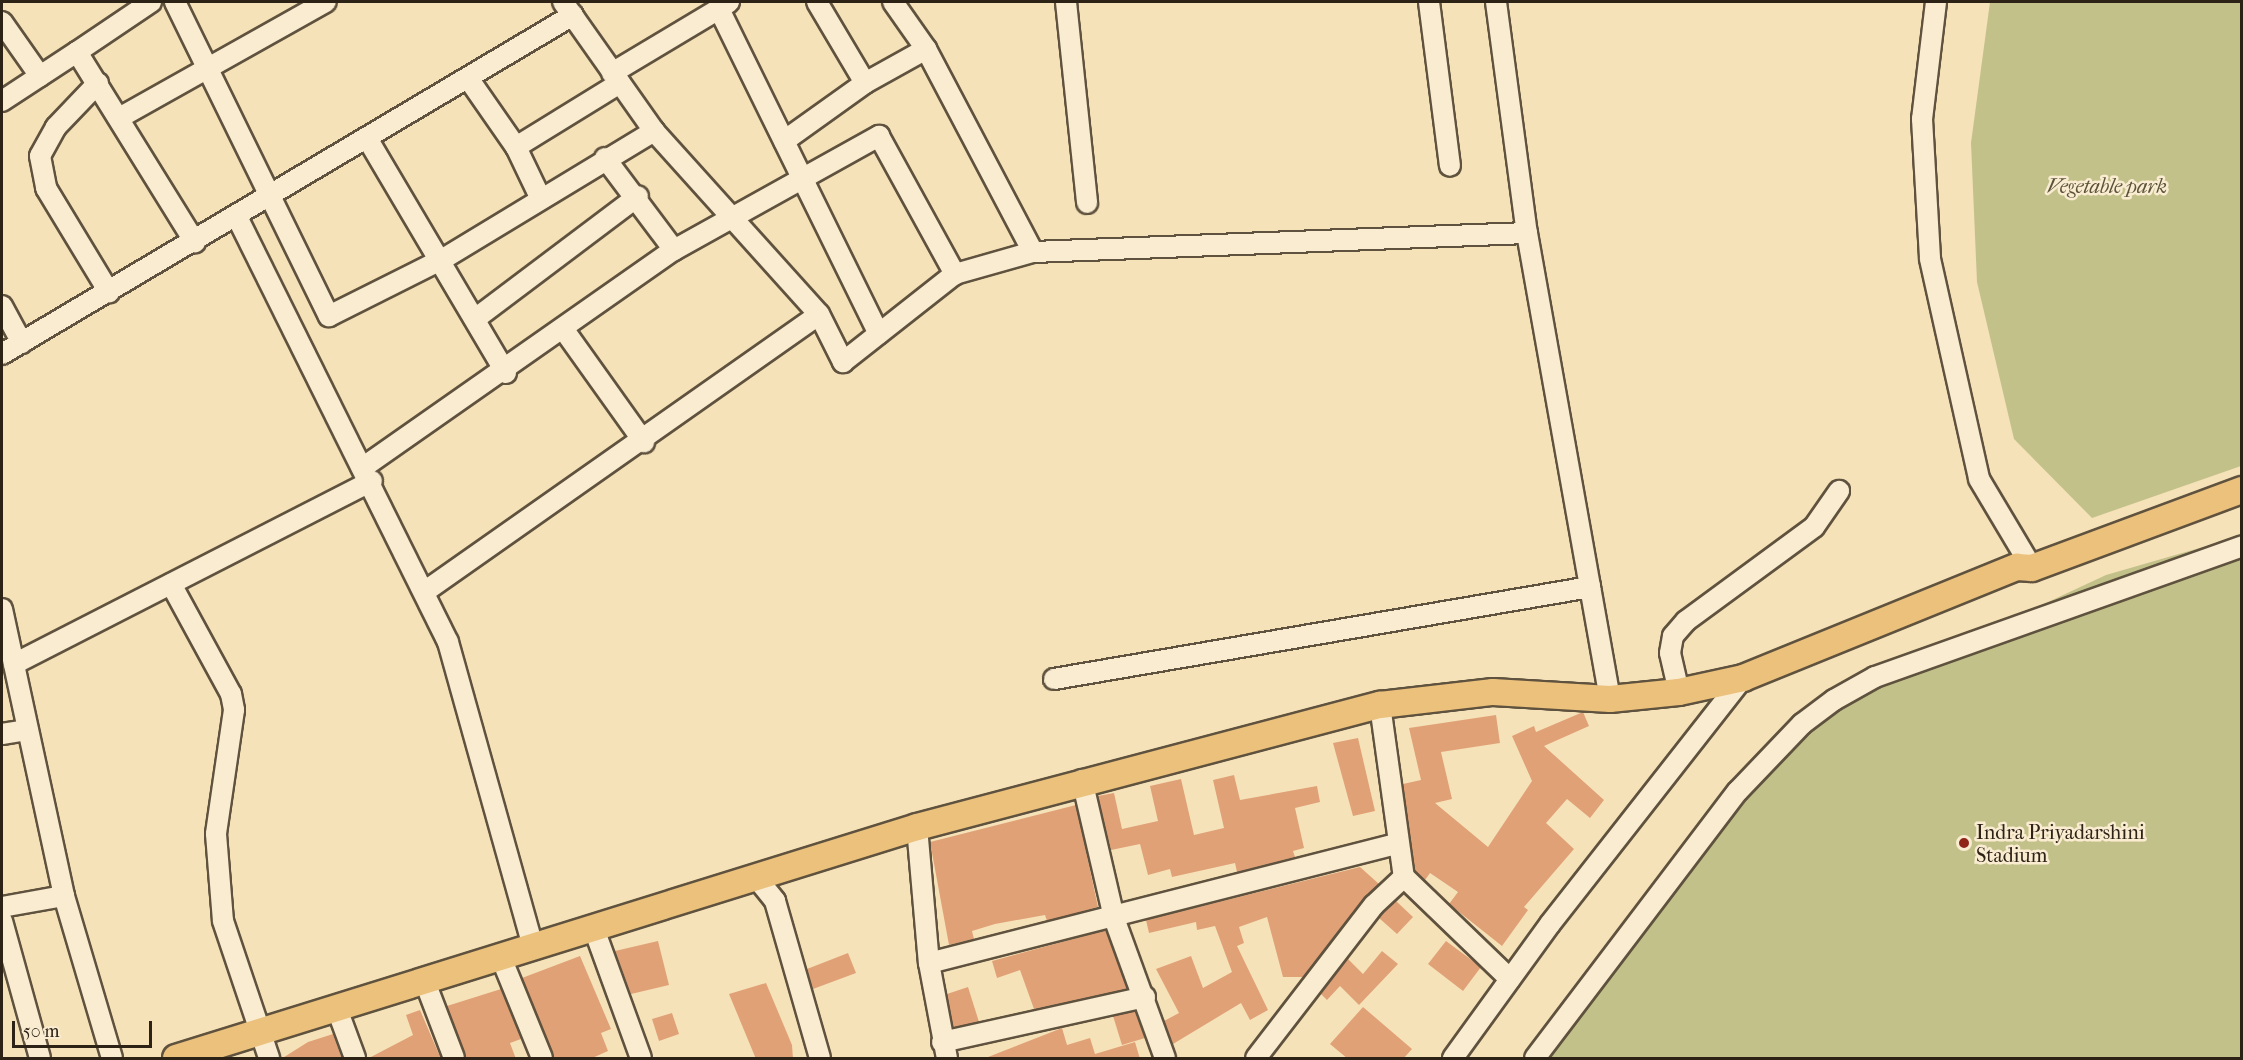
<!DOCTYPE html>
<style>
body{margin:0}
#map{position:relative;width:2243px;height:1060px;overflow:hidden;background:#f6e2b8;font-family:"IM FELL French Canon",serif}
div>[style]{position:absolute}
.green>*{inset:0;background:#c3c18a}
.building>*{inset:0;background:#e1a177}
.roads{filter:drop-shadow(2px 0 #5f523e) drop-shadow(-2px 0 #5f523e) drop-shadow(0 2px #5f523e) drop-shadow(0 -2px #5f523e)}
.minor>*{height:20px;margin:-10px;padding:0 10px;transform-origin:10px;border-radius:10px;background:#f9ecd1}
.major>*{height:26px;margin:-13px;padding:0 13px;transform-origin:13px;border-radius:13px;background:#ebc17c}
.dots>*{width:16px;height:16px;translate:-50% -50%;box-sizing:border-box;border:3px solid #f9ecd1;border-radius:50%}
span{translate:-50% -50%;white-space:nowrap;text-align:center;line-height:1.15;-webkit-text-stroke:5px #f9ecd1;paint-order:stroke}
.park-label{font-size:20px;color:#5a5239;font-style:italic}
.poi-label{font-size:20px;color:#2d2216}
.left{translate:0 -50%;text-align:left}
.frame{position:absolute;inset:0;border:3px solid #2d2216;pointer-events:none}
.scale{position:absolute;left:12px;top:1021px;width:140px;height:27px;box-sizing:border-box;border:3px solid #2d2216;border-top:0;padding-left:8px;font-size:18px;line-height:21px;white-space:nowrap;color:#2d2216;-webkit-text-stroke:4px #f9ecd1;paint-order:stroke}
</style>
<div id="map">
<div class="green">
<div style="clip-path:polygon(1990px 2px,2241px 2px,2241px 466px,2092px 518px,2014px 439px,1977px 282px,1971px 143px)"></div>
<div style="clip-path:polygon(2241px 536px,2241px 1058px,1526px 1058px,1570px 992px,1726px 787px,1861px 689px,2106px 575px)"></div>
</div>
<div class="building">
<div style="clip-path:polygon(1583px 712px,1589px 726px,1544px 746px,1604px 800px,1590px 818px,1567px 799px,1546px 823px,1574px 849px,1524px 907px,1528px 910px,1502px 946px,1449px 904px,1458px 892px,1430px 873px,1425px 880px,1415px 871px,1403px 784px,1421px 780px,1409px 728px,1496px 715px,1500px 743px,1441px 752px,1452px 799px,1435px 803px,1488px 847px,1532px 781px,1512px 736px,1534px 726px,1536px 732px)"></div>
<div style="clip-path:polygon(1358px 738px,1375px 811px,1353px 816px,1333px 743px)"></div>
<div style="clip-path:polygon(1234px 775px,1240px 800px,1317px 786px,1320px 802px,1295px 808px,1304px 848px,1293px 851px,1295px 857px,1237px 872px,1235px 863px,1172px 877px,1170px 869px,1148px 875px,1140px 844px,1111px 850px,1098px 796px,1114px 793px,1122px 829px,1158px 821px,1150px 786px,1181px 779px,1194px 835px,1224px 828px,1213px 780px)"></div>
<div style="clip-path:polygon(1076px 805px,1098px 907px,1047px 921px,1045px 915px,995px 924px,972px 931px,974px 939px,949px 945px,930px 842px)"></div>
<div style="clip-path:polygon(1360px 867px,1379px 884px,1303px 977px,1283px 977px,1267px 917px,1239px 927px,1244px 943px,1237px 946px,1268px 1010px,1250px 1020px,1241px 1003px,1173px 1044px,1164px 1021px,1179px 1013px,1156px 969px,1191px 956px,1203px 988px,1232px 972px,1215px 926px,1197px 930px,1196px 922px,1149px 933px,1146px 920px)"></div>
<div style="clip-path:polygon(1396px 901px,1413px 917px,1397px 934px,1379px 918px)"></div>
<div style="clip-path:polygon(1106px 930px,1127px 989px,1034px 1009px,1020px 970px,997px 978px,992px 961px)"></div>
<div style="clip-path:polygon(658px 941px,669px 985px,631px 994px,615px 951px)"></div>
<div style="clip-path:polygon(1446px 941px,1481px 967px,1463px 991px,1428px 964px)"></div>
<div style="clip-path:polygon(1382px 951px,1398px 964px,1359px 1005px,1340px 986px,1327px 1000px,1321px 994px,1348px 959px,1363px 974px)"></div>
<div style="clip-path:polygon(848px 953px,856px 973px,813px 989px,807px 969px)"></div>
<div style="clip-path:polygon(580px 956px,611px 1029px,601px 1033px,608px 1051px,590px 1059px,554px 1059px,522px 978px)"></div>
<div style="clip-path:polygon(766px 983px,792px 1045px,793px 1059px,756px 1059px,729px 994px)"></div>
<div style="clip-path:polygon(968px 987px,979px 1022px,953px 1027px,947px 994px)"></div>
<div style="clip-path:polygon(501px 989px,521px 1039px,510px 1043px,516px 1059px,466px 1059px,447px 1006px)"></div>
<div style="clip-path:polygon(1363px 1007px,1412px 1049px,1403px 1059px,1348px 1059px,1330px 1044px)"></div>
<div style="clip-path:polygon(420px 1010px,441px 1059px,367px 1059px,413px 1035px,406px 1015px)"></div>
<div style="clip-path:polygon(1135px 1011px,1145px 1038px,1122px 1045px,1113px 1016px)"></div>
<div style="clip-path:polygon(672px 1013px,679px 1034px,659px 1041px,652px 1019px)"></div>
<div style="clip-path:polygon(1062px 1028px,1067px 1045px,1090px 1038px,1095px 1054px,1135px 1042px,1140px 1059px,983px 1059px)"></div>
<div style="clip-path:polygon(333px 1034px,342px 1059px,281px 1059px,308px 1042px)"></div>
</div>
<div class="roads">
<div class="minor">
<div style="left:151px;top:2px;width:89px;rotate:146deg"></div>
<div style="left:77px;top:52px;width:224px;rotate:58.2deg"></div>
<div style="left:175px;top:2px;width:350px;rotate:63.9deg"></div>
<div style="left:329px;top:316px;width:127px;rotate:-26.6deg"></div>
<div style="left:443px;top:259px;width:247px;rotate:-31.2deg"></div>
<div style="left:563px;top:2px;width:158px;rotate:54.8deg"></div>
<div style="left:654px;top:131px;width:246px;rotate:48deg"></div>
<div style="left:729px;top:2px;width:12px;rotate:145deg"></div>
<div style="left:719px;top:9px;width:362px;rotate:63.8deg"></div>
<div style="left:817px;top:2px;width:94px;rotate:59.3deg"></div>
<div style="left:893px;top:2px;width:57px;rotate:54.9deg"></div>
<div style="left:926px;top:49px;width:229px;rotate:62.2deg"></div>
<div style="left:1066px;top:2px;width:202px;rotate:84deg"></div>
<div style="left:1429px;top:2px;width:165px;rotate:82.7deg"></div>
<div style="left:1496px;top:2px;width:233px;rotate:82.4deg"></div>
<div style="left:1527px;top:233px;width:473px;rotate:79.9deg"></div>
<div style="left:1936px;top:2px;width:118px;rotate:96.8deg"></div>
<div style="left:1922px;top:119px;width:140px;rotate:86.7deg"></div>
<div style="left:1930px;top:259px;width:225px;rotate:77.4deg"></div>
<div style="left:1979px;top:479px;width:104px;rotate:59.2deg"></div>
<div style="left:2px;top:22px;width:66px;rotate:54.9deg"></div>
<div style="left:612px;top:73px;width:125px;rotate:-30.9deg"></div>
<div style="left:468px;top:78px;width:84px;rotate:55.2deg"></div>
<div style="left:516px;top:147px;width:55px;rotate:64.4deg"></div>
<div style="left:98px;top:83px;width:61px;rotate:133.7deg"></div>
<div style="left:56px;top:127px;width:33px;rotate:119deg"></div>
<div style="left:40px;top:156px;width:33px;rotate:79deg"></div>
<div style="left:46px;top:188px;width:122px;rotate:58.8deg"></div>
<div style="left:2px;top:101px;width:90px;rotate:-33.2deg"></div>
<div style="left:119px;top:118px;width:237px;rotate:-29.3deg"></div>
<div style="left:367px;top:138px;width:273px;rotate:59.4deg"></div>
<div style="left:784px;top:141px;width:100px;rotate:-35.6deg"></div>
<div style="left:865px;top:83px;width:70px;rotate:-29.1deg"></div>
<div style="left:516px;top:147px;width:122px;rotate:-31.6deg"></div>
<div style="left:605px;top:158px;width:115px;rotate:53.1deg"></div>
<div style="left:237px;top:217px;width:474px;rotate:63.6deg"></div>
<div style="left:448px;top:642px;width:316px;rotate:74.4deg"></div>
<div style="left:2px;top:306px;width:42px;rotate:61.6deg"></div>
<div style="left:475px;top:319px;width:204px;rotate:-37deg"></div>
<div style="left:564px;top:330px;width:138px;rotate:54.5deg"></div>
<div style="left:2px;top:354px;width:664px;rotate:-30.7deg"></div>
<div style="left:365px;top:466px;width:377px;rotate:-35deg"></div>
<div style="left:674px;top:250px;width:235px;rotate:-29.1deg"></div>
<div style="left:879px;top:136px;width:158px;rotate:61.2deg"></div>
<div style="left:171px;top:584px;width:125px;rotate:61.4deg"></div>
<div style="left:231px;top:694px;width:16px;rotate:79deg"></div>
<div style="left:234px;top:710px;width:125px;rotate:98.3deg"></div>
<div style="left:216px;top:834px;width:87px;rotate:85.4deg"></div>
<div style="left:223px;top:921px;width:145px;rotate:71.4deg"></div>
<div style="left:427px;top:590px;width:479px;rotate:-35.1deg"></div>
<div style="left:819px;top:314px;width:54px;rotate:63.4deg"></div>
<div style="left:843px;top:362px;width:142px;rotate:-38.2deg"></div>
<div style="left:955px;top:274px;width:81px;rotate:-15.8deg"></div>
<div style="left:1033px;top:252px;width:494px;rotate:-2.2deg"></div>
<div style="left:2px;top:609px;width:294px;rotate:77.8deg"></div>
<div style="left:64px;top:896px;width:169px;rotate:73.5deg"></div>
<div style="left:14px;top:664px;width:402px;rotate:-27.1deg"></div>
<div style="left:1054px;top:679px;width:544px;rotate:-9.74deg"></div>
<div style="left:1679px;top:692px;width:40px;rotate:-103deg"></div>
<div style="left:1670px;top:653px;width:17px;rotate:-80deg"></div>
<div style="left:1673px;top:636px;width:20px;rotate:-49deg"></div>
<div style="left:1686px;top:621px;width:159px;rotate:-36.3deg"></div>
<div style="left:1814px;top:527px;width:44px;rotate:-55.2deg"></div>
<div style="left:1380px;top:705px;width:174px;rotate:82.1deg"></div>
<div style="left:1404px;top:877px;width:147px;rotate:43.9deg"></div>
<div style="left:2px;top:734px;width:26px;rotate:-9deg"></div>
<div style="left:1082px;top:780px;width:142px;rotate:76.9deg"></div>
<div style="left:1114px;top:918px;width:149px;rotate:70deg"></div>
<div style="left:917px;top:827px;width:137px;rotate:85deg"></div>
<div style="left:929px;top:963px;width:482px;rotate:-14.3deg"></div>
<div style="left:755px;top:876px;width:32px;rotate:51deg"></div>
<div style="left:775px;top:901px;width:163px;rotate:74deg"></div>
<div style="left:2px;top:907px;width:63px;rotate:-10.1deg"></div>
<div style="left:2px;top:921px;width:142px;rotate:74.5deg"></div>
<div style="left:594px;top:929px;width:137px;rotate:70deg"></div>
<div style="left:500px;top:955px;width:111px;rotate:67.8deg"></div>
<div style="left:929px;top:963px;width:97px;rotate:79.3deg"></div>
<div style="left:425px;top:982px;width:81px;rotate:69.1deg"></div>
<div style="left:337px;top:1009px;width:52px;rotate:69.8deg"></div>
<div style="left:942px;top:1042px;width:208px;rotate:-12.5deg"></div>
<div style="left:1256px;top:1058px;width:193px;rotate:-52.4deg"></div>
<div style="left:1374px;top:905px;width:41px;rotate:-43deg"></div>
<div style="left:1453px;top:1058px;width:165px;rotate:-54.1deg"></div>
<div style="left:1550px;top:924px;width:313px;rotate:-51.9deg"></div>
<div style="left:1535px;top:1058px;width:335px;rotate:-52.8deg"></div>
<div style="left:1738px;top:791px;width:93px;rotate:-46.3deg"></div>
<div style="left:1802px;top:724px;width:40px;rotate:-37deg"></div>
<div style="left:1834px;top:700px;width:47px;rotate:-29.3deg"></div>
<div style="left:1875px;top:677px;width:390px;rotate:-19.6deg"></div>
</div>
<div class="major">
<div style="left:176px;top:1058px;width:776px;rotate:-17.31deg"></div>
<div style="left:917px;top:827px;width:479px;rotate:-14.8deg"></div>
<div style="left:1380px;top:705px;width:114px;rotate:-6.6deg"></div>
<div style="left:1493px;top:692px;width:117px;rotate:3.4deg"></div>
<div style="left:1610px;top:699px;width:69px;rotate:-5.8deg"></div>
<div style="left:1679px;top:692px;width:66px;rotate:-12.3deg"></div>
<div style="left:1743px;top:678px;width:296px;rotate:-22.1deg"></div>
<div style="left:2017px;top:567px;width:15px;rotate:4deg"></div>
<div style="left:2032px;top:568px;width:224px;rotate:-20.4deg"></div>
</div>
</div>
<div class="dots">
<div style="left:1964px;top:843px;background:#8f2418"></div>
</div>
<div class="park-label">
<span style="left:2107px;top:186px">Vegetable park</span>
</div>
<div class="poi-label">
<span class="left" style="left:1976px;top:844px">Indra Priyadarshini<br>Stadium</span>
</div>
<div class="frame"></div>
<div class="scale">50 m</div>
</div>
